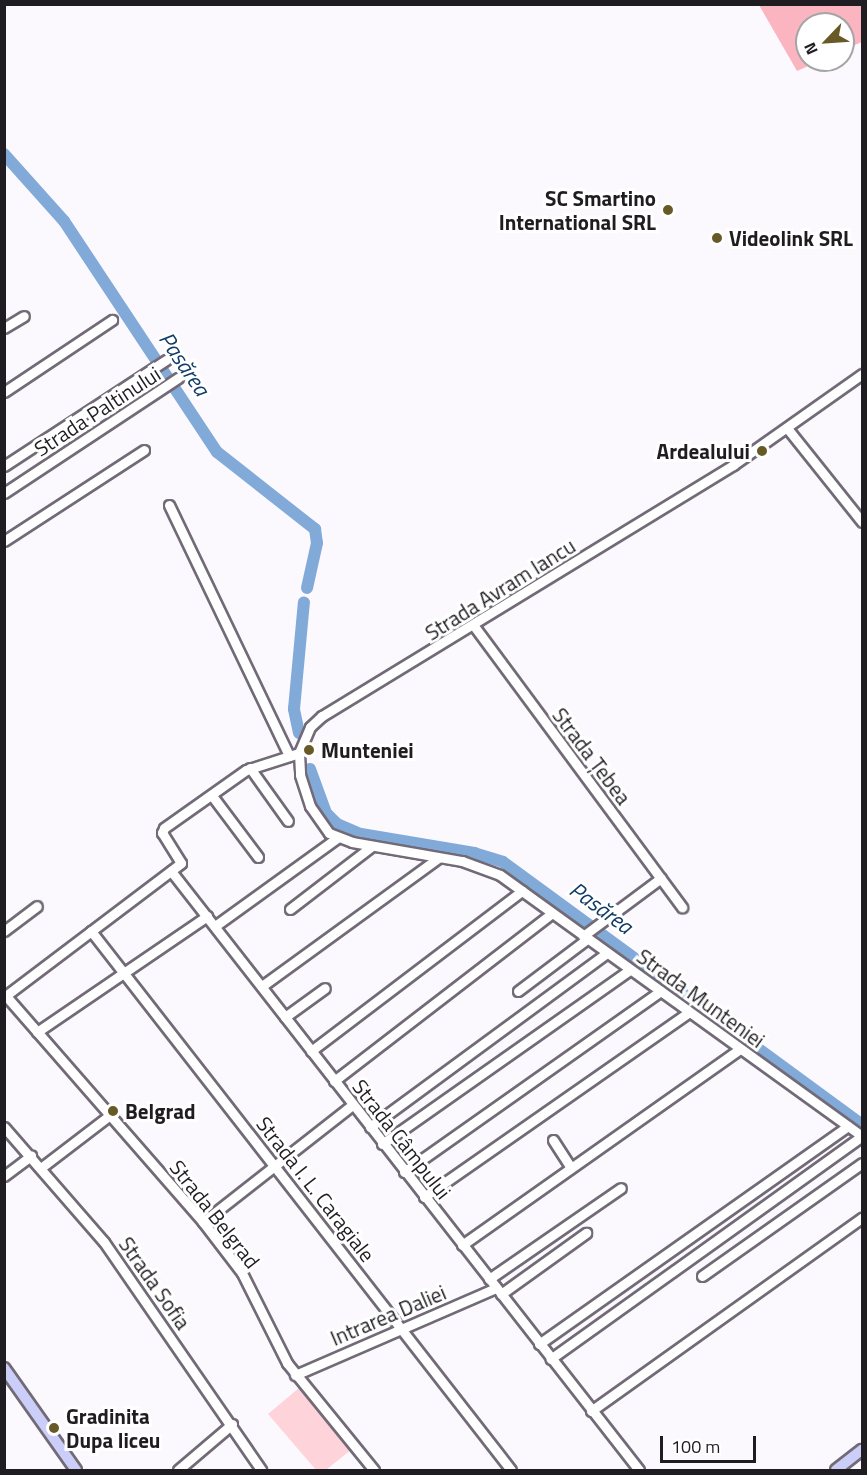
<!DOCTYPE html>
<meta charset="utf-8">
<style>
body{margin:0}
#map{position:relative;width:867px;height:1475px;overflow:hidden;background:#fcf9fe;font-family:"Titillium Web",sans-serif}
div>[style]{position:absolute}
.green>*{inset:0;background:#fed3d9}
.forest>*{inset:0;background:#fab5c0}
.river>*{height:12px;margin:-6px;padding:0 6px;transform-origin:6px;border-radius:6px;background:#81aad8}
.roads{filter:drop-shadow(2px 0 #726b77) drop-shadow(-2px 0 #726b77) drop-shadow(0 2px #726b77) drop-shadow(0 -2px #726b77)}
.minor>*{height:9px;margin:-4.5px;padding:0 4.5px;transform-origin:4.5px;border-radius:4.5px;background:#fff}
.major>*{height:10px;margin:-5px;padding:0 5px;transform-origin:5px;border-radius:5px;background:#cbcef9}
.dots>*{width:16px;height:16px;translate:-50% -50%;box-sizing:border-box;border:3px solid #fff;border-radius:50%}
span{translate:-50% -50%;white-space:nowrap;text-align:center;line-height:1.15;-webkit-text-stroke:6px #fff;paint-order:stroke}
.poi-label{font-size:21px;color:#1f1d21;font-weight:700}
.right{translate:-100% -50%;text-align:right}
.left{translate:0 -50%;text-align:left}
.street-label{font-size:21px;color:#1f1d21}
.water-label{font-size:22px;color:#103c67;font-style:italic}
.frame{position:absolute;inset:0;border:6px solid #1f1d21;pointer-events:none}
.north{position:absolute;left:795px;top:12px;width:60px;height:60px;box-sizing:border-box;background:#fff;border:2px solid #a5a5a6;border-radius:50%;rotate:245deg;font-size:16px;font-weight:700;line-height:24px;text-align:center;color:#1f1d21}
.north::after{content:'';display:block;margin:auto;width:21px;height:27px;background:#675a27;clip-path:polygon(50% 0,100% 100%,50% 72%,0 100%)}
.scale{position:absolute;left:660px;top:1436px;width:96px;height:27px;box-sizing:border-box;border:3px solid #1f1d21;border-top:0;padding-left:8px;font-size:18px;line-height:21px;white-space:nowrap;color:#1f1d21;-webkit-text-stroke:4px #fff;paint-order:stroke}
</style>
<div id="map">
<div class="green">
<div style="clip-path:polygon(299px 1388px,352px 1449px,326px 1470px,316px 1470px,268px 1414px)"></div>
</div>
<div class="forest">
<div style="clip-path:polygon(759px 5px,862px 5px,862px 42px,843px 50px,843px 24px,807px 24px,807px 60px,822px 60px,797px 71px)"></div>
</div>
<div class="river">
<div style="left:4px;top:154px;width:90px;rotate:48.2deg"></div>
<div style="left:64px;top:221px;width:277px;rotate:56.5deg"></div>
<div style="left:217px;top:452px;width:125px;rotate:38.2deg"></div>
<div style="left:315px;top:529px;width:14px;rotate:82deg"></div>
<div style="left:317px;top:543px;width:46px;rotate:102.5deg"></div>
<div style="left:299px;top:733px;width:25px;rotate:-102deg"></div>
<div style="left:294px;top:709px;width:107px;rotate:-84.7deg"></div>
<div style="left:310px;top:769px;width:47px;rotate:70deg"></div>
<div style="left:326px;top:813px;width:16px;rotate:45deg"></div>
<div style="left:337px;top:824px;width:26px;rotate:23deg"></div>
<div style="left:361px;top:834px;width:115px;rotate:9.5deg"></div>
<div style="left:474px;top:853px;width:30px;rotate:17deg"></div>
<div style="left:503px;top:862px;width:445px;rotate:36.2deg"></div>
</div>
<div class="roads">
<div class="minor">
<div style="left:4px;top:328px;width:23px;rotate:-31deg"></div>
<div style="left:4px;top:392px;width:130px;rotate:-33.7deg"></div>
<div style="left:787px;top:428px;width:120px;rotate:51.4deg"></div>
<div style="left:4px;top:466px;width:194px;rotate:-33.2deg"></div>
<div style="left:4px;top:493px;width:209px;rotate:-33.5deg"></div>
<div style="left:169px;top:505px;width:278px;rotate:64.4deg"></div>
<div style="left:4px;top:541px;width:167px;rotate:-33deg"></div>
<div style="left:474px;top:626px;width:350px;rotate:53.5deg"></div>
<div style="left:299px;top:753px;width:22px;rotate:87deg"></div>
<div style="left:300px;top:775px;width:33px;rotate:72deg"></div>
<div style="left:310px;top:806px;width:33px;rotate:55deg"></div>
<div style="left:329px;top:833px;width:25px;rotate:21deg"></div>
<div style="left:352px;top:842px;width:112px;rotate:9.8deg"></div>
<div style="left:462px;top:861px;width:40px;rotate:20.2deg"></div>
<div style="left:500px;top:875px;width:446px;rotate:35.8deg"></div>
<div style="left:862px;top:1136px;width:383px;rotate:144.4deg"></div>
<div style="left:250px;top:768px;width:65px;rotate:54.4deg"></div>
<div style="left:213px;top:797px;width:75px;rotate:53.1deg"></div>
<div style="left:171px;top:871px;width:760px;rotate:52deg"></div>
<div style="left:290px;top:909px;width:103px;rotate:-37.5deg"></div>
<div style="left:215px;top:926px;width:150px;rotate:-35.8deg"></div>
<div style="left:4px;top:931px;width:41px;rotate:-37.1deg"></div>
<div style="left:91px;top:931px;width:683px;rotate:52.07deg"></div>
<div style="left:583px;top:936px;width:97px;rotate:-36.6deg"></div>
<div style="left:262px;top:986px;width:218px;rotate:-36deg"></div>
<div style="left:518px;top:991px;width:86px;rotate:-37deg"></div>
<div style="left:6px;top:996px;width:300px;rotate:48.9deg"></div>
<div style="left:203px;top:1222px;width:64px;rotate:52.6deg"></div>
<div style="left:242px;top:1273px;width:101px;rotate:63.4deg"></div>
<div style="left:287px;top:1363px;width:138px;rotate:50.9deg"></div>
<div style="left:4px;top:997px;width:222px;rotate:-37.1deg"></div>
<div style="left:181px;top:863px;width:36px;rotate:-122deg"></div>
<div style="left:162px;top:833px;width:5px;rotate:-68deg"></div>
<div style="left:164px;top:828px;width:100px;rotate:-35.3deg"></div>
<div style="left:246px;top:770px;width:56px;rotate:-17.8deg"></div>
<div style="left:299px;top:753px;width:28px;rotate:-67deg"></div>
<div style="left:310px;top:727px;width:16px;rotate:-43deg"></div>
<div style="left:322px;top:716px;width:482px;rotate:-31.4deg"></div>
<div style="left:733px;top:465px;width:158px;rotate:-35.2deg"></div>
<div style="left:285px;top:1017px;width:49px;rotate:-35.9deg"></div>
<div style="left:37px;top:1032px;width:206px;rotate:-34.3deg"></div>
<div style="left:311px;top:1051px;width:265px;rotate:-37.2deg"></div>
<div style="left:334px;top:1081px;width:275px;rotate:-37.6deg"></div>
<div style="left:4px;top:1127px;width:152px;rotate:49deg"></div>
<div style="left:104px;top:1242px;width:277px;rotate:55.4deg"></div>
<div style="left:370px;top:1127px;width:294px;rotate:-36.3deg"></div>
<div style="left:553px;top:1140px;width:33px;rotate:57deg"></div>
<div style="left:382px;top:1144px;width:303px;rotate:-35.1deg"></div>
<div style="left:42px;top:1167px;width:86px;rotate:-37.4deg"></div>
<div style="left:404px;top:1172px;width:314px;rotate:-35.2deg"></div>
<div style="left:4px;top:1176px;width:34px;rotate:-37deg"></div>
<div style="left:424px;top:1197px;width:323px;rotate:-34.9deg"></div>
<div style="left:203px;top:1222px;width:189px;rotate:-38.1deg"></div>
<div style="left:462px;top:1245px;width:340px;rotate:-35.2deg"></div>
<div style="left:702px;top:1276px;width:196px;rotate:-35.2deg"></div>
<div style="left:489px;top:1279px;width:160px;rotate:-34.6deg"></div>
<div style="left:501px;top:1294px;width:105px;rotate:-35.7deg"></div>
<div style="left:539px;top:1344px;width:378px;rotate:-35.2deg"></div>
<div style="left:295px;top:1375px;width:219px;rotate:-23.4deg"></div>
<div style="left:591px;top:1411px;width:333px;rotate:-35.5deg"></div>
<div style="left:178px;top:1470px;width:71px;rotate:-40.4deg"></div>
</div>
<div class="major">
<div style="left:4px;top:1368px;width:125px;rotate:54.8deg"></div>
<div style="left:836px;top:1470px;width:33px;rotate:-38deg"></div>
</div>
</div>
<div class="dots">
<div style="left:668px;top:210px;background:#675a27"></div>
<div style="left:717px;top:238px;background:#675a27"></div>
<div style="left:762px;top:451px;background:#675a27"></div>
<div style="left:309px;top:750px;background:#675a27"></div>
<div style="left:113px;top:1111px;background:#675a27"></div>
<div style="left:54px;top:1428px;background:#675a27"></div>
</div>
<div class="poi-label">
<span class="right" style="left:656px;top:210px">SC Smartino<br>International SRL</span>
<span class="left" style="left:729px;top:238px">Videolink SRL</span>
<span class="right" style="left:750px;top:451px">Ardealului</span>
<span class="left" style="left:321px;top:750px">Munteniei</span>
<span class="left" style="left:125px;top:1111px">Belgrad</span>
<span class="left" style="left:66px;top:1428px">Gradinita<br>Dupa liceu</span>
</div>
<div class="street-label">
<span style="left:97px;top:411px;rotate:-33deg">Strada Paltinului</span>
<span style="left:500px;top:589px;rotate:-32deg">Strada Avram Iancu</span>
<span style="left:592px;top:756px;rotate:53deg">Strada Țebea</span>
<span style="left:701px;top:998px;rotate:36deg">Strada Munteniei</span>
<span style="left:402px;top:1139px;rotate:52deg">Strada Câmpului</span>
<span style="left:316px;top:1189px;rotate:52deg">Strada I. L. Caragiale</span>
<span style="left:215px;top:1214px;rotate:52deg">Strada Belgrad</span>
<span style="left:155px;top:1283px;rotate:55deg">Strada Sofia</span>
<span style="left:388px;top:1315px;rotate:-23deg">Intrarea Daliei</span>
</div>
<div class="water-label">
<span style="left:184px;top:364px;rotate:56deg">Pasărea</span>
<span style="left:601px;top:908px;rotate:36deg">Pasărea</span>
</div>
<div class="frame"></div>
<div class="north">N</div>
<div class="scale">100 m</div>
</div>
